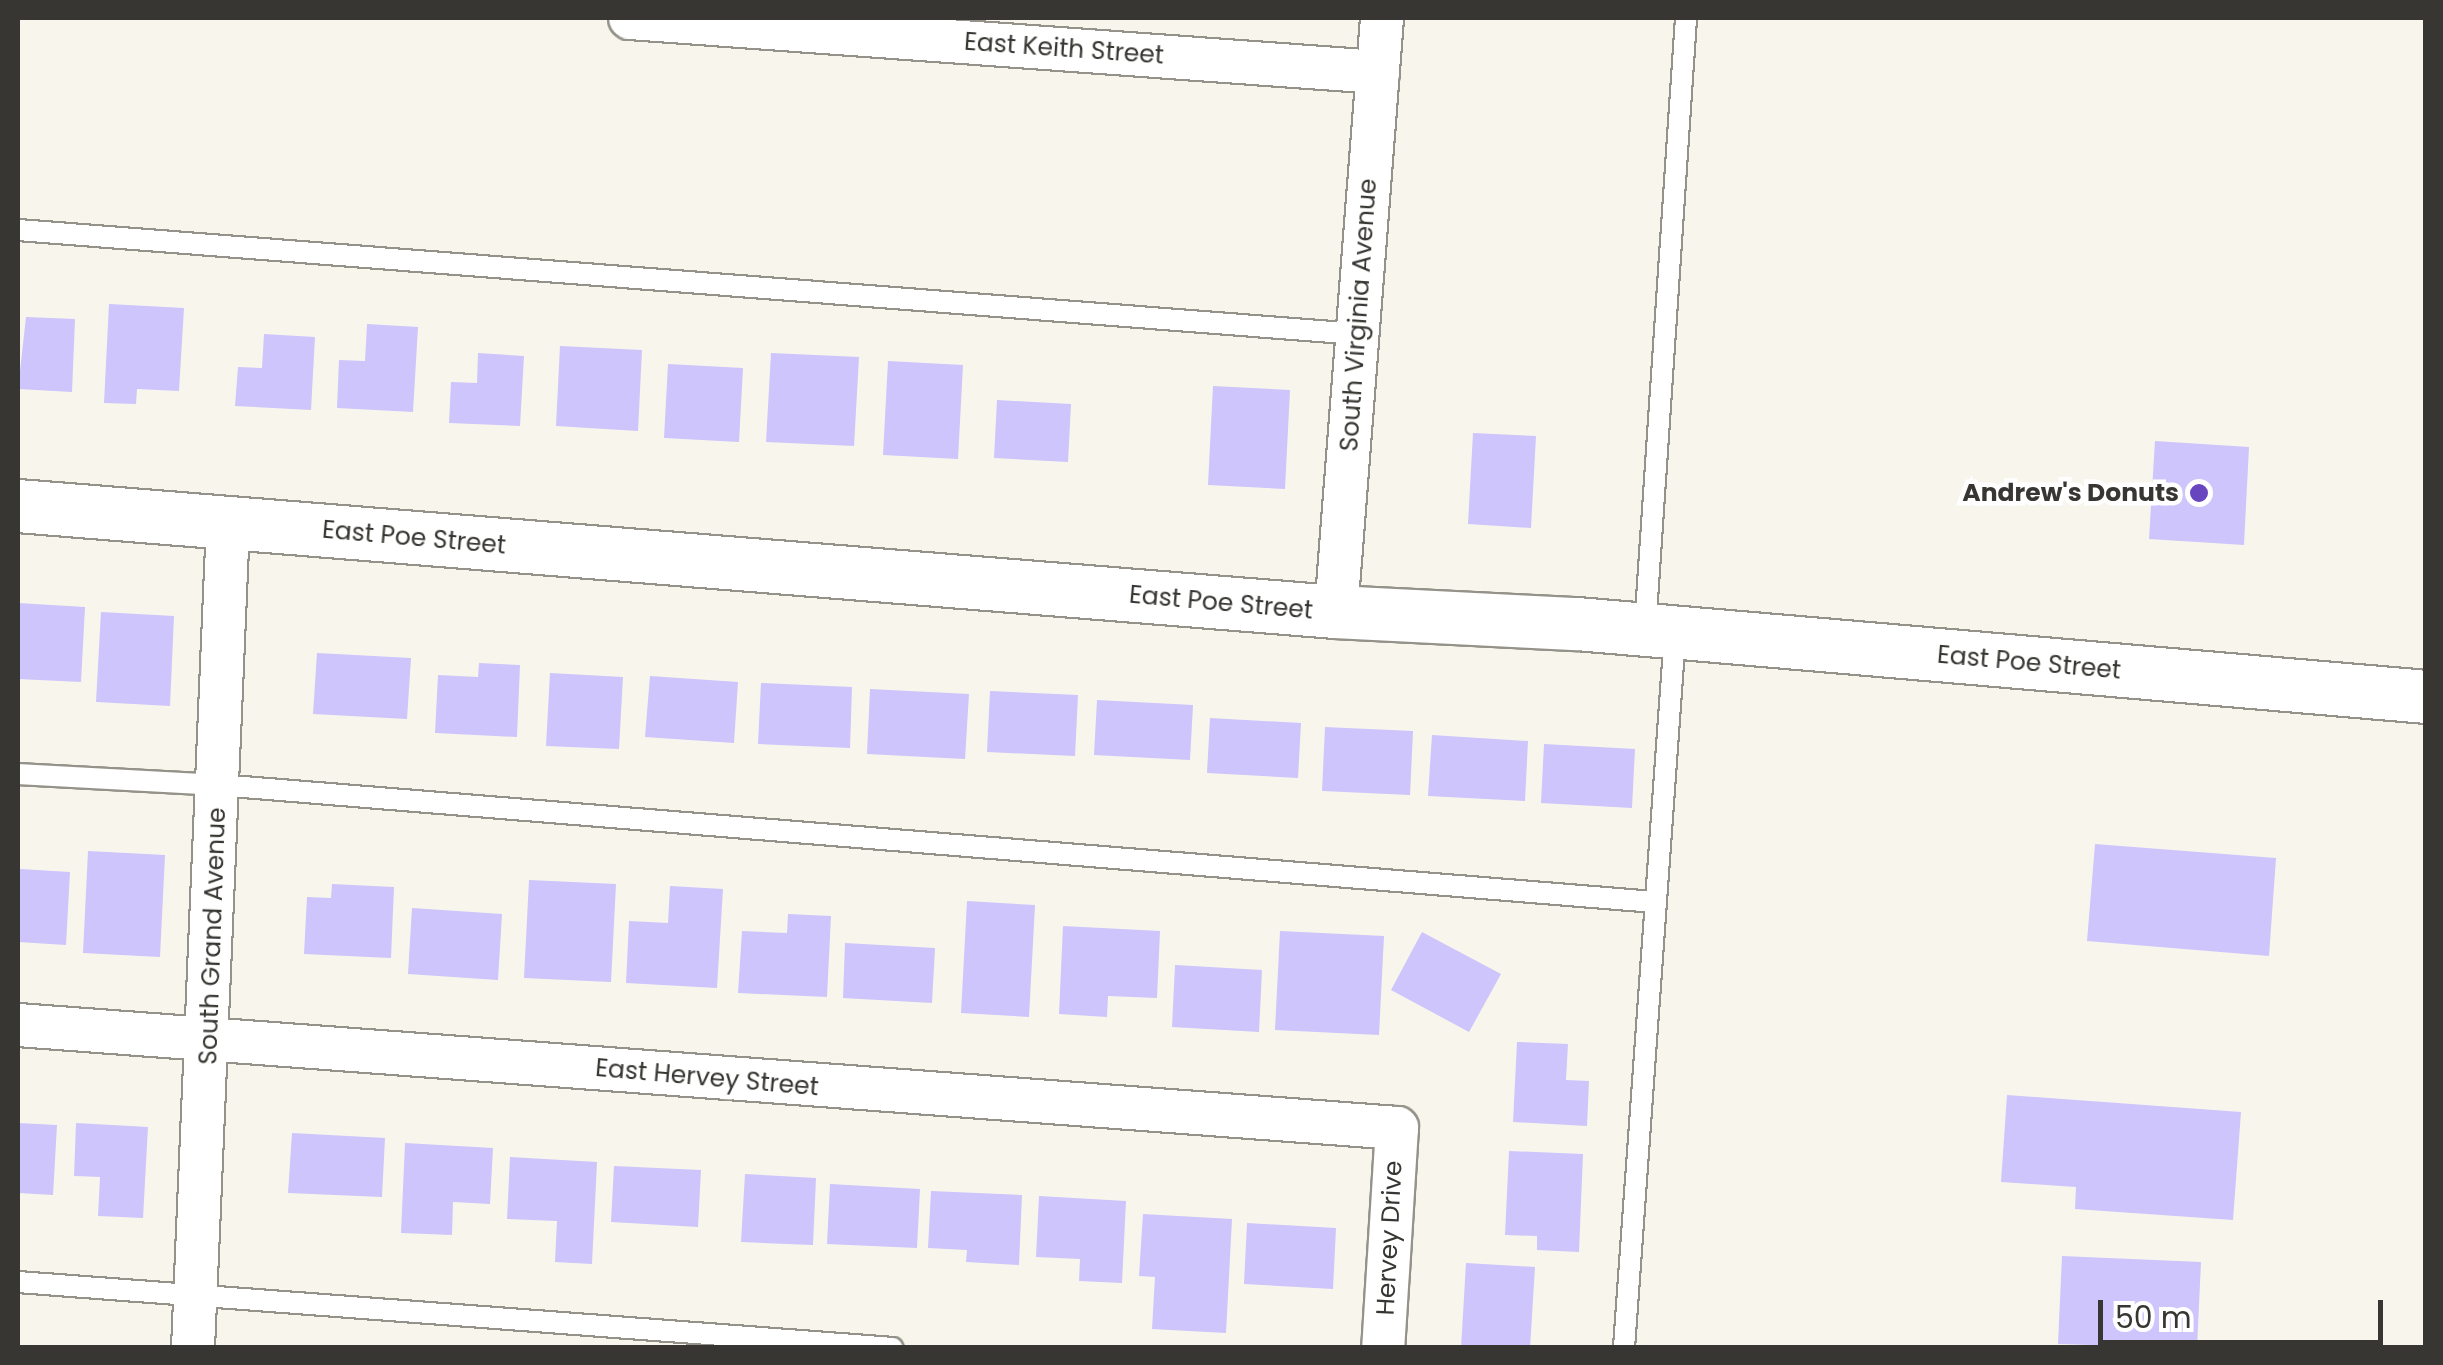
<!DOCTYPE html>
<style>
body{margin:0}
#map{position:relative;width:2443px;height:1365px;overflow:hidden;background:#f8f6ec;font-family:Poppins,sans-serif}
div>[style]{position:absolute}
.building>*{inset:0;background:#cdc5fb}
.roads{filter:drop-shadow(2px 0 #949289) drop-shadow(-2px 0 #949289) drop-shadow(0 2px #949289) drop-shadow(0 -2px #949289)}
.service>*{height:20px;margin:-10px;padding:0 10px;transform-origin:10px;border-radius:10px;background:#fff}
.minor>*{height:42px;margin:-21px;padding:0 21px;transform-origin:21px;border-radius:21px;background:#fff}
.tertiary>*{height:52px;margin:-26px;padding:0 26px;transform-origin:26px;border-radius:26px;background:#fff}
.dots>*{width:28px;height:28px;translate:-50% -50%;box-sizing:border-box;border:5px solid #fff;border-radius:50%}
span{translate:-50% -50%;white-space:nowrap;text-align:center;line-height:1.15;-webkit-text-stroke:9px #fff;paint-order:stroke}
.street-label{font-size:25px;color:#373632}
.poi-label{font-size:25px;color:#373632;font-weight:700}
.right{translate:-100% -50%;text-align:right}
.frame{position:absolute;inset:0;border:20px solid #373632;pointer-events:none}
.scale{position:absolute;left:2098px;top:1300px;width:285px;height:45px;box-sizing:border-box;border:5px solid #373632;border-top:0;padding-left:12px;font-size:30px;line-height:35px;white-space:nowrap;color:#373632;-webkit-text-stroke:8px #fff;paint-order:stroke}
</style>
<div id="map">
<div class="building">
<div style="clip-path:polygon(109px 304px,184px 308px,179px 391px,137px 389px,136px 404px,104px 403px)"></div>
<div style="clip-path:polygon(26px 317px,75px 319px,72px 392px,18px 389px)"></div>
<div style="clip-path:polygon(367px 324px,418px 327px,413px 412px,337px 408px,339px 360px,365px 361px)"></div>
<div style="clip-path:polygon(264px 334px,315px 337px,311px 410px,235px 406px,238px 367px,262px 368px)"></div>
<div style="clip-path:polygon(560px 346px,642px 350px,638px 431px,556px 426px)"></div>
<div style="clip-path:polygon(478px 353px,524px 356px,520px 426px,449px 423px,451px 382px,477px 383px)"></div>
<div style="clip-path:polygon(771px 353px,859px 357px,854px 446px,766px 442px)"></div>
<div style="clip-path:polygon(888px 361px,963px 365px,958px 459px,883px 455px)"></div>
<div style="clip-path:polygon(668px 364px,743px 368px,739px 442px,664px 438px)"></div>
<div style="clip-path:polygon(1213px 386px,1290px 390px,1285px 489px,1208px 485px)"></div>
<div style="clip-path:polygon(997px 400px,1071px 404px,1068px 462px,994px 458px)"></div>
<div style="clip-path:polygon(1473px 433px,1536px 436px,1531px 528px,1468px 524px)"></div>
<div style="clip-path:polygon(2155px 441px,2249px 447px,2244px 545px,2149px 539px)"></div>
<div style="clip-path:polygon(18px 603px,85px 607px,81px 682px,18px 679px)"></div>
<div style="clip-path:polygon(101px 612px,174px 616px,170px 706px,96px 702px)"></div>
<div style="clip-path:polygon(317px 653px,411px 658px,407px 719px,313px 714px)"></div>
<div style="clip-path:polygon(479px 663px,520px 665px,517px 737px,435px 733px,438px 675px,478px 677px)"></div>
<div style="clip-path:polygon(550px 673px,623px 677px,619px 749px,546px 746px)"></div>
<div style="clip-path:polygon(650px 676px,738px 682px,734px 743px,645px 737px)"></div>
<div style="clip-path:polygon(761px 683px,852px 687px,850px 748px,758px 744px)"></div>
<div style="clip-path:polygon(870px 689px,969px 694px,965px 759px,867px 754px)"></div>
<div style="clip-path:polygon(990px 691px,1078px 695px,1075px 756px,987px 752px)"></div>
<div style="clip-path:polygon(1097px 700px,1193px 705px,1190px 760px,1094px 755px)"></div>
<div style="clip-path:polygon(1210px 718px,1301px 723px,1298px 778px,1207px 773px)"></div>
<div style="clip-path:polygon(1325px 727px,1413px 731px,1410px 795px,1322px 791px)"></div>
<div style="clip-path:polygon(1432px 735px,1528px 741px,1525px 801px,1428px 796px)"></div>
<div style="clip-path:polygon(1544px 744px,1635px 749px,1632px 808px,1541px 803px)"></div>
<div style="clip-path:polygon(2095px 844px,2276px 858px,2269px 956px,2087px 941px)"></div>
<div style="clip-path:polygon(88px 851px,165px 855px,160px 957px,83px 953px)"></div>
<div style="clip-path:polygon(20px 869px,70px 872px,66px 945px,18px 942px)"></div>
<div style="clip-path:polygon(529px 880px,616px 884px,611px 982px,524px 978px)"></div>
<div style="clip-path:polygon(332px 884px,394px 887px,391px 958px,304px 954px,307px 897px,331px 898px)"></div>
<div style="clip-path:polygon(670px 886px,723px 889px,717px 988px,626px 983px,629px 921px,668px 923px)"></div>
<div style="clip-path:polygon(967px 901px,1035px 905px,1029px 1017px,961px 1013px)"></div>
<div style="clip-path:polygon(412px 908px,502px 914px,498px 980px,408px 974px)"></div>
<div style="clip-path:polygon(788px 914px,831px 916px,827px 997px,738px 993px,742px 931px,787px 933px)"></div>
<div style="clip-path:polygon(1063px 926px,1160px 931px,1157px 998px,1108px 996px,1107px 1017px,1059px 1014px)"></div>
<div style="clip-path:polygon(1280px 931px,1384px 936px,1379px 1035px,1275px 1030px)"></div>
<div style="clip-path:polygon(1422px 932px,1501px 974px,1469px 1032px,1391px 990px)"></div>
<div style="clip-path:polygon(845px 943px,935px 948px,932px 1003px,843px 998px)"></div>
<div style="clip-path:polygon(1175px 965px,1262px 970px,1259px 1032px,1172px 1027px)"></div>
<div style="clip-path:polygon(1517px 1042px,1568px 1044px,1566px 1080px,1589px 1081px,1587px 1126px,1513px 1122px)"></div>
<div style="clip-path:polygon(2007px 1095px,2241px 1112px,2233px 1220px,2075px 1209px,2076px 1187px,2001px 1182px)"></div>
<div style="clip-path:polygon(18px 1123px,57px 1125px,53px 1195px,18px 1193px)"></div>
<div style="clip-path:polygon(76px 1123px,148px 1127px,143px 1218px,98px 1216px,100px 1177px,74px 1176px)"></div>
<div style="clip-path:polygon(292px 1133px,385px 1138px,382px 1197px,288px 1193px)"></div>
<div style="clip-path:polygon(405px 1143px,493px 1148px,490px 1204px,453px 1202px,452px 1235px,401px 1233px)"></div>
<div style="clip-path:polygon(1509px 1151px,1583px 1154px,1579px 1252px,1537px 1250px,1537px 1236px,1505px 1235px)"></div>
<div style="clip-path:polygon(510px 1157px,597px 1162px,592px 1264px,555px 1262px,557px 1221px,507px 1219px)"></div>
<div style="clip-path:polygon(614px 1166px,701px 1170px,698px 1227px,611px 1222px)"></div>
<div style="clip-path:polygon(745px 1174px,816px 1178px,813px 1245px,741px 1242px)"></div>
<div style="clip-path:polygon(830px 1184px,920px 1189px,917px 1248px,827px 1244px)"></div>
<div style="clip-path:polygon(931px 1191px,1022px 1195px,1019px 1265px,966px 1262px,967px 1250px,928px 1248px)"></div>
<div style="clip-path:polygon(1039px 1196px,1126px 1201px,1122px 1283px,1079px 1281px,1080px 1259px,1036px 1257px)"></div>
<div style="clip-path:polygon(1143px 1214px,1232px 1219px,1226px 1333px,1152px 1329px,1155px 1277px,1139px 1276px)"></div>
<div style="clip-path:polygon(1247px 1223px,1336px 1228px,1333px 1289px,1244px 1284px)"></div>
<div style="clip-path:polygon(2062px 1256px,2201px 1262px,2197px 1348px,2058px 1344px)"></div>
<div style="clip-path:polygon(1466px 1263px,1535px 1267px,1530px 1348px,1461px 1348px)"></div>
</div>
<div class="roads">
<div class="service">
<div style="left:18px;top:230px;width:1343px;rotate:4.44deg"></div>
<div style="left:1645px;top:629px;width:612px;rotate:-86.16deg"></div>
<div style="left:18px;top:774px;width:201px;rotate:3.1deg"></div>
<div style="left:219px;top:785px;width:1439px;rotate:4.66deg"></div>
<div style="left:18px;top:1282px;width:877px;rotate:4.31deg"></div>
<div style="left:1624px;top:1348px;width:716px;rotate:-85.91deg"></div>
</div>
<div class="minor">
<div style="left:630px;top:18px;width:750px;rotate:4.13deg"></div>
<div style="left:1336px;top:612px;width:596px;rotate:-85.57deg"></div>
<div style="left:18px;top:1025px;width:1383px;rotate:4.27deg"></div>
<div style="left:1397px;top:1128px;width:220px;rotate:93.6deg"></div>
<div style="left:193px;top:1348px;width:826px;rotate:-87.57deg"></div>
</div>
<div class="tertiary">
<div style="left:18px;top:506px;width:1322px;rotate:4.6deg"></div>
<div style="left:1336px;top:612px;width:241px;rotate:2.9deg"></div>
<div style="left:1577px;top:624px;width:852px;rotate:4.91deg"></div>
</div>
</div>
<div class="dots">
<div style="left:2199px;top:493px;background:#6846bf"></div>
</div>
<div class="street-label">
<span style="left:1064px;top:49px;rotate:4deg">East Keith Street</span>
<span style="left:1359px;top:315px;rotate:-86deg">South Virginia Avenue</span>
<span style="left:414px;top:538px;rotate:5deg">East Poe Street</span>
<span style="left:1221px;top:603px;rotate:5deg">East Poe Street</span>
<span style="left:2029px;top:663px;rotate:5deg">East Poe Street</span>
<span style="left:213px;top:936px;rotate:-88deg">South Grand Avenue</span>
<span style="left:707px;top:1078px;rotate:5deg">East Hervey Street</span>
<span style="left:1390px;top:1238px;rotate:-87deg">Hervey Drive</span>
</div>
<div class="poi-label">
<span class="right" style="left:2179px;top:493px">Andrew's Donuts</span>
</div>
<div class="frame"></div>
<div class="scale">50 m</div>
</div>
